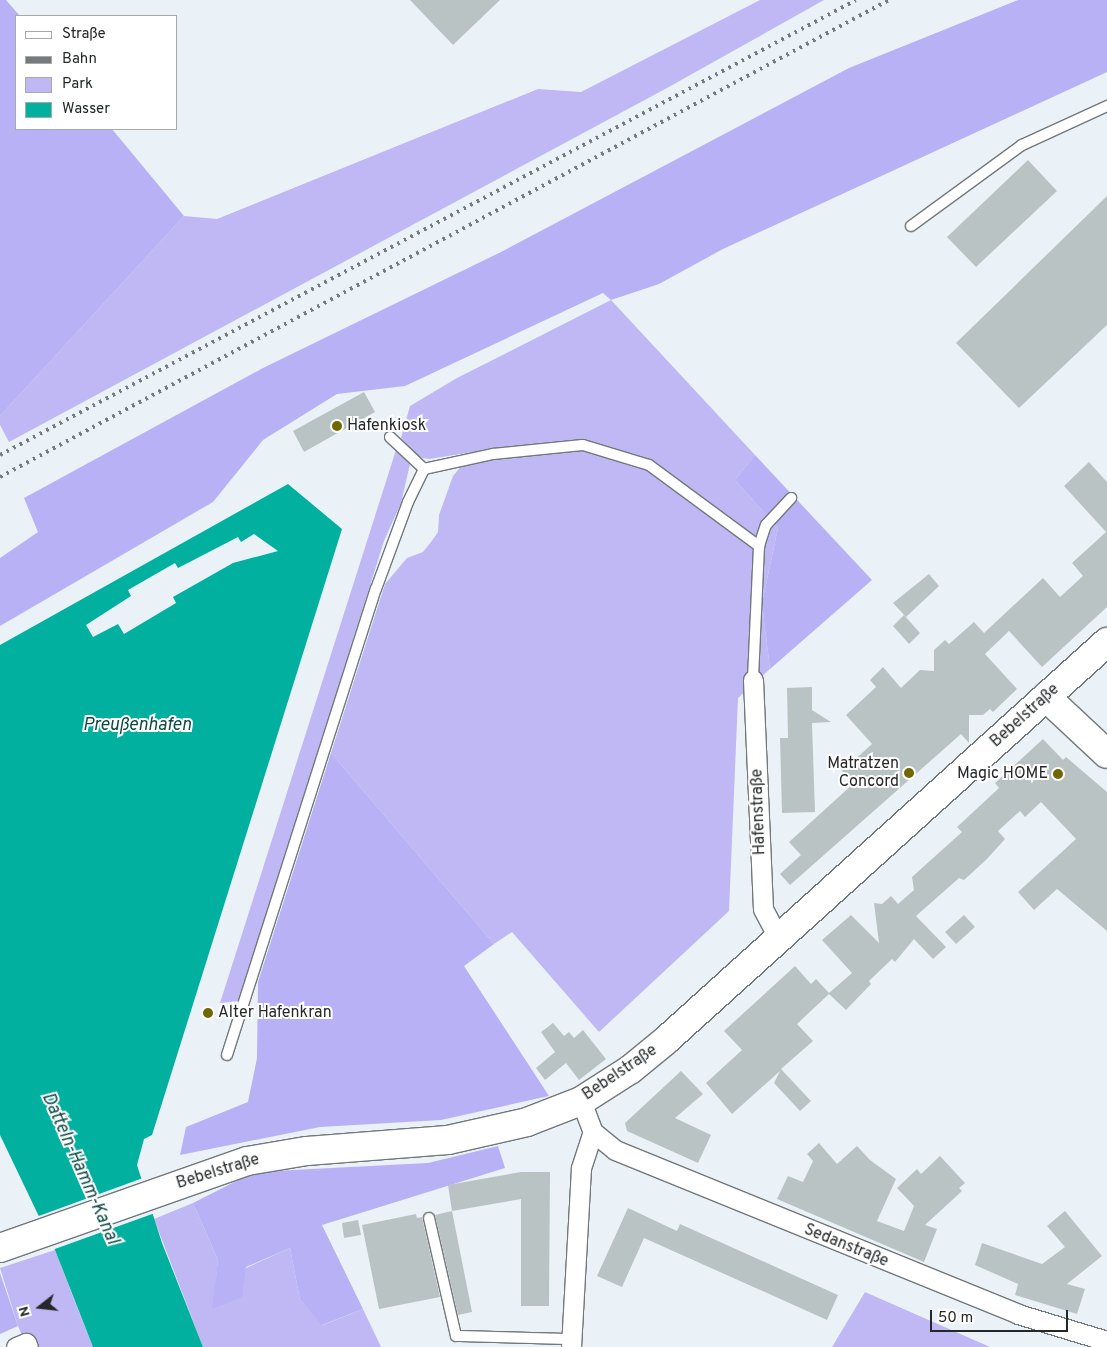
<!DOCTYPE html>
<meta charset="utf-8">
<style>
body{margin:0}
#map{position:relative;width:1107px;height:1347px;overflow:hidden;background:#ebf2f7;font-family:Overpass,sans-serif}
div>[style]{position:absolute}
.green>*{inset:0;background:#bfb8f4}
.forest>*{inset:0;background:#b8b1f5}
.water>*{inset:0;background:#02b0a0}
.pier>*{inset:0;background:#ebf2f7}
.building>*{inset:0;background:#bac3c4}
.roads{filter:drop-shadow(1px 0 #71787b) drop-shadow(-1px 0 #71787b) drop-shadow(0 1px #71787b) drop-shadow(0 -1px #71787b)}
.lane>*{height:10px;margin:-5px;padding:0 5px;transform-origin:5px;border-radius:5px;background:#fff}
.street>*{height:19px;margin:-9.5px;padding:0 9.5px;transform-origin:9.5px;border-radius:9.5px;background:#fff}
.secondary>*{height:28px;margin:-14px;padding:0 14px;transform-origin:14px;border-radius:14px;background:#fff}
.rail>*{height:4px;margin-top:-2px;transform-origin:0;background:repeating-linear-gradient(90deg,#767a7d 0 2.5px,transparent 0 7.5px)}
.dots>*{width:14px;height:14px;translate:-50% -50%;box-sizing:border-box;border:2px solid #fff;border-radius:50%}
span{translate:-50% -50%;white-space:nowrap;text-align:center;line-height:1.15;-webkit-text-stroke:4px #fff;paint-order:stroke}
.poi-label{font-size:16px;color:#252829}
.left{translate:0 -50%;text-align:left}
.right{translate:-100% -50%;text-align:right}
.street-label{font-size:16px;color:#252829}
.water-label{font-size:18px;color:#0d4a43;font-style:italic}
.legend{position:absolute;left:15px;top:15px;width:162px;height:115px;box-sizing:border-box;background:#fff;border:1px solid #a8a9a9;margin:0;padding:6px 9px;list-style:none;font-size:15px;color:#252829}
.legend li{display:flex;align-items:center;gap:10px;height:25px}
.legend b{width:25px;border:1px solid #a8a9a9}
.north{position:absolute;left:15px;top:1282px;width:50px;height:50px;-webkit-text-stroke:4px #fff;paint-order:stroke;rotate:254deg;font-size:14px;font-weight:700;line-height:20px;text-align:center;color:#252829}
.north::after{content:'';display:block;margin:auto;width:18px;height:22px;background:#252829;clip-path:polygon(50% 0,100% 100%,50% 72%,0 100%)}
.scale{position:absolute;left:930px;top:1310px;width:138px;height:22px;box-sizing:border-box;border:2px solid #252829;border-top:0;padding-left:6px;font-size:15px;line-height:18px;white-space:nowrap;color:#252829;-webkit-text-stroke:4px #fff;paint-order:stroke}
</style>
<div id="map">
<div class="green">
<div style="clip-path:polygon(760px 0,824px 0,667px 88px,9px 442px,0 425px,0 416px,184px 216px,217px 219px,538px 89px,581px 92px)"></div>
<div style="clip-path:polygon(611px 300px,755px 455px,735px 480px,778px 528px,762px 603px,770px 669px,738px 698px,729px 911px,599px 1032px,512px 932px,494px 944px,331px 753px,385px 584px,407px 558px,423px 552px,431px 542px,438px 532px,439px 515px,453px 476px,473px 452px,429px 459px,418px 457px,401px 438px,410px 406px,457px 378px)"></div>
<div style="clip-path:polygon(396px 450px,410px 464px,401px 503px,384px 541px,240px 1001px,220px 1003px)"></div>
<div style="clip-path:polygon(193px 1203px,218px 1260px,213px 1309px,246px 1268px,290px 1248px,300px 1300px,323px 1325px,363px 1309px,381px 1347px,203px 1347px,154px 1219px)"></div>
<div style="clip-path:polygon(55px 1250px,73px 1297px,93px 1347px,27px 1347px,18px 1326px,0 1268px)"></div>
<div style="clip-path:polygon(865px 1292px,990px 1347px,832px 1347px)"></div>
</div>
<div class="forest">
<div style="clip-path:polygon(0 0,6px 0,20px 16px,16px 16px,16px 129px,112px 129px,184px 216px,0 416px)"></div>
<div style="clip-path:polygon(1018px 0,1107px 0,1107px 72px,723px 249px,659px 284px,611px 300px,603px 293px,405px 386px,337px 394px,263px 440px,213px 502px,0 626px,0 558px,38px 532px,24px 498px,263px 368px,503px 251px,849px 68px)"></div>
<div style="clip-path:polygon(755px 455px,872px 580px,770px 669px,762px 603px,778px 528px,735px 480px)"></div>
<div style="clip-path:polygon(331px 753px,494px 944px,464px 966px,549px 1096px,441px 1120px,320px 1127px,180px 1155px,186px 1127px,248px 1102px,257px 1058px,258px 982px)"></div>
<div style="clip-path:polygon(498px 1146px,505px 1168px,322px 1225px,363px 1309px,322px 1325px,300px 1300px,290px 1248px,246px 1267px,242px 1297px,212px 1309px,218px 1260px,193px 1203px,254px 1172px,428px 1163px)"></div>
<div style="clip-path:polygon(0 1273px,18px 1326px,0 1334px)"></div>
</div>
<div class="water">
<div style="clip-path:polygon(288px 484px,342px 529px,152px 1135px,144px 1139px,137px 1165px,162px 1243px,203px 1347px,93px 1347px,55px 1250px,0 1135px,0 645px)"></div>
</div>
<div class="pier">
<div style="clip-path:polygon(254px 534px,278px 551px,233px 563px,173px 597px,176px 603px,124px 634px,118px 624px,93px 637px,86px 625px,131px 596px,128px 590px,175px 563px,178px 568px,238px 537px,241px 542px)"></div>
<div style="clip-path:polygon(143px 1178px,155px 1213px,52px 1250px,36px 1217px)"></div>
</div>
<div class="building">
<div style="clip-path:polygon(410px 0,500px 0,453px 45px)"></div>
<div style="clip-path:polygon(1028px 160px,1057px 191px,976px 267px,947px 237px)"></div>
<div style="clip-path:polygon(1107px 196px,1107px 325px,1019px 408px,956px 343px)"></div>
<div style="clip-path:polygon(364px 392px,375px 412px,304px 452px,293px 431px)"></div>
<div style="clip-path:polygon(1089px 462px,1107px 482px,1107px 607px,1042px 667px,1009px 631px,985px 654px,1017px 689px,993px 712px,990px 709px,983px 715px,969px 715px,969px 743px,961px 734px,790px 885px,780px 874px,801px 855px,789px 842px,853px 784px,842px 771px,872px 744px,846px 715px,876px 687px,870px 680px,883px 667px,901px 688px,920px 670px,934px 671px,934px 650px,945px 640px,949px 644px,974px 622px,984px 633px,1043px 578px,1060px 597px,1083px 576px,1072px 563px,1106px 532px,1064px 486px)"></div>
<div style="clip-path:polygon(929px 574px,939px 586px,906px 617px,893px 603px)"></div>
<div style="clip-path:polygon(904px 615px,920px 633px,909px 644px,893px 626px)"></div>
<div style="clip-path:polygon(812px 687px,812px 710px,831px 722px,812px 723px,815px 812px,782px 813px,780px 738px,788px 738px,787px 688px)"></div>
<div style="clip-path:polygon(1043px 739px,1063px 760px,1066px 757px,1107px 792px,1107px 931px,1057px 889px,1034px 910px,1018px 892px,1076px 839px,1041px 802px,1025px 817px,1020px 811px,998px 831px,1005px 839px,987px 859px,964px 880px,959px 878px,916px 916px,946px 947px,933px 959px,914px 939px,895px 962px,892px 959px,869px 981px,871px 984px,846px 1010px,829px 994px,797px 1024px,813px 1041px,781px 1069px,811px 1101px,800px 1111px,774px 1083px,780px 1071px,732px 1114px,706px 1083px,742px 1050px,724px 1031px,795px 966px,811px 984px,816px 979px,829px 993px,852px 973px,822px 940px,851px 915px,879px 943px,874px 903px,882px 904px,891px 896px,898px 904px,914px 890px,912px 877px,962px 832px,957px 827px,999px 788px,995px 783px)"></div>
<div style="clip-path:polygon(964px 915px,975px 927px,956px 944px,945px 932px)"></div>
<div style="clip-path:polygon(553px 1023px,564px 1036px,569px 1032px,574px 1038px,583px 1030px,606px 1059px,579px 1080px,566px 1063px,545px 1080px,536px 1068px,555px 1052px,541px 1032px)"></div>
<div style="clip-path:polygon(681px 1071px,703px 1094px,675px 1118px,711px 1135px,698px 1163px,627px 1131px,625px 1123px)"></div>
<div style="clip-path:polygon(819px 1143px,837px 1164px,857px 1146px,870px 1160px,896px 1179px,877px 1221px,904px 1231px,914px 1206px,897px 1188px,917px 1169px,921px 1174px,940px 1156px,965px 1183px,959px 1188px,962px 1191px,925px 1225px,937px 1229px,924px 1262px,777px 1199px,788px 1176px,803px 1182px,813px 1161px,807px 1154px)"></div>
<div style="clip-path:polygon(521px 1172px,550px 1172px,549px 1306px,521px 1306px,521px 1199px,452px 1211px,448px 1185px)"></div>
<div style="clip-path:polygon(628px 1208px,677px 1231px,680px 1224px,838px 1295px,827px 1320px,644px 1238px,622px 1287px,597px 1276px)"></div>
<div style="clip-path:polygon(452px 1211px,472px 1312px,458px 1315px,435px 1215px)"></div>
<div style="clip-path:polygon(1065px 1211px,1102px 1256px,1067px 1284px,1085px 1289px,1077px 1314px,1015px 1295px,1018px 1284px,975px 1265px,982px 1243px,1042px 1264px,1065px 1247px,1047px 1226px)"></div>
<div style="clip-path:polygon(416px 1214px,417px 1218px,422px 1217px,440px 1297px,379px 1309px,362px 1225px)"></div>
<div style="clip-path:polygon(358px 1220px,361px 1235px,344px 1238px,342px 1223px)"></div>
</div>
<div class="roads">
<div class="lane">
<div style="left:911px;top:226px;width:137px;rotate:-36.1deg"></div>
<div style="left:1022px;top:145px;width:94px;rotate:-24.6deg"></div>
<div style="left:390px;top:437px;width:47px;rotate:43.3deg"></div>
<div style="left:424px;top:469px;width:71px;rotate:-12.3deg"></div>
<div style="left:493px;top:454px;width:90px;rotate:-5.7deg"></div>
<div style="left:583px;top:445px;width:69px;rotate:16.9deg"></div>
<div style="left:649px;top:465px;width:137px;rotate:36.4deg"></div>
<div style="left:759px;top:546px;width:134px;rotate:92.6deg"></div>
<div style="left:759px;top:546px;width:22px;rotate:-72deg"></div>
<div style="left:766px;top:525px;width:37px;rotate:-47deg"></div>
<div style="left:227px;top:1055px;width:489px;rotate:-72.3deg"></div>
<div style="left:376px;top:589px;width:93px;rotate:-69.8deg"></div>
<div style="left:408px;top:502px;width:37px;rotate:-64deg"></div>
<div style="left:429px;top:1218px;width:121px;rotate:77.1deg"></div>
<div style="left:456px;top:1336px;width:115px;rotate:1.5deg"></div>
</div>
<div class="street">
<div style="left:753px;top:680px;width:229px;rotate:87.5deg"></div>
<div style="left:763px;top:909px;width:34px;rotate:62deg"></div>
<div style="left:581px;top:1101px;width:33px;rotate:69deg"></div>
<div style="left:593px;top:1132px;width:28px;rotate:39deg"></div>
<div style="left:615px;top:1150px;width:435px;rotate:22.1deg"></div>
<div style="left:1018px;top:1314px;width:93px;rotate:16.9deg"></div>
<div style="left:16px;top:1347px;width:11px;rotate:-22deg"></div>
<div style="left:26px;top:1343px;width:4px;rotate:63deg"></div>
<div style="left:571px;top:1347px;width:179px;rotate:-86.8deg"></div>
<div style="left:581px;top:1168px;width:38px;rotate:-72deg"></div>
</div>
<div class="secondary">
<div style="left:1046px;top:697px;width:83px;rotate:43.1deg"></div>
<div style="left:0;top:1248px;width:262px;rotate:-19.4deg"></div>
<div style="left:247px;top:1161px;width:61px;rotate:-9.5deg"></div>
<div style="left:307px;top:1151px;width:141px;rotate:-4.5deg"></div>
<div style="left:448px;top:1140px;width:81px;rotate:-12.8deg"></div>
<div style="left:527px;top:1122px;width:58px;rotate:-21.3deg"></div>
<div style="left:581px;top:1101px;width:59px;rotate:-32.6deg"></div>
<div style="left:631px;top:1069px;width:43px;rotate:-39.3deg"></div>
<div style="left:664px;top:1042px;width:597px;rotate:-42.08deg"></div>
</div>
</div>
<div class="rail">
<div style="left:0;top:455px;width:969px;rotate:-27.99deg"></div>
<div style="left:0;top:477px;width:1009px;rotate:-28.22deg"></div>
</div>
<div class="dots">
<div style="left:337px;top:426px;background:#706700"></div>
<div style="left:909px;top:773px;background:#706700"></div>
<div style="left:1058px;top:774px;background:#706700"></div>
<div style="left:208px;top:1013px;background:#706700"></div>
</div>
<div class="poi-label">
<span class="left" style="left:347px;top:426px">Hafenkiosk</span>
<span class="right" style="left:899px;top:773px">Matratzen<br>Concord</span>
<span class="right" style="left:1048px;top:774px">Magic HOME</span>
<span class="left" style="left:218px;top:1013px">Alter Hafenkran</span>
</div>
<div class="street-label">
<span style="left:1025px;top:716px;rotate:-42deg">Bebelstraße</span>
<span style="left:759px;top:812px;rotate:-92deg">Hafenstraße</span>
<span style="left:620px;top:1073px;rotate:-34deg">Bebelstraße</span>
<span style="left:218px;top:1172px;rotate:-17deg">Bebelstraße</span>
<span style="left:846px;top:1246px;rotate:22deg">Sedanstraße</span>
</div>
<div class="water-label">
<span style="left:137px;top:726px">Preußenhafen</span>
<span style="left:79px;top:1169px;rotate:66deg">Datteln-Hamm-Kanal</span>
</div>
<ul class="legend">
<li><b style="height:6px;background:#fff"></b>Straße</li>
<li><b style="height:6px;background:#767a7d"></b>Bahn</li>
<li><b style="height:14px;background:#bfb8f4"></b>Park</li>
<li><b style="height:14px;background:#02b0a0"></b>Wasser</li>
</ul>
<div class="north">N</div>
<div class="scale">50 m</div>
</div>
